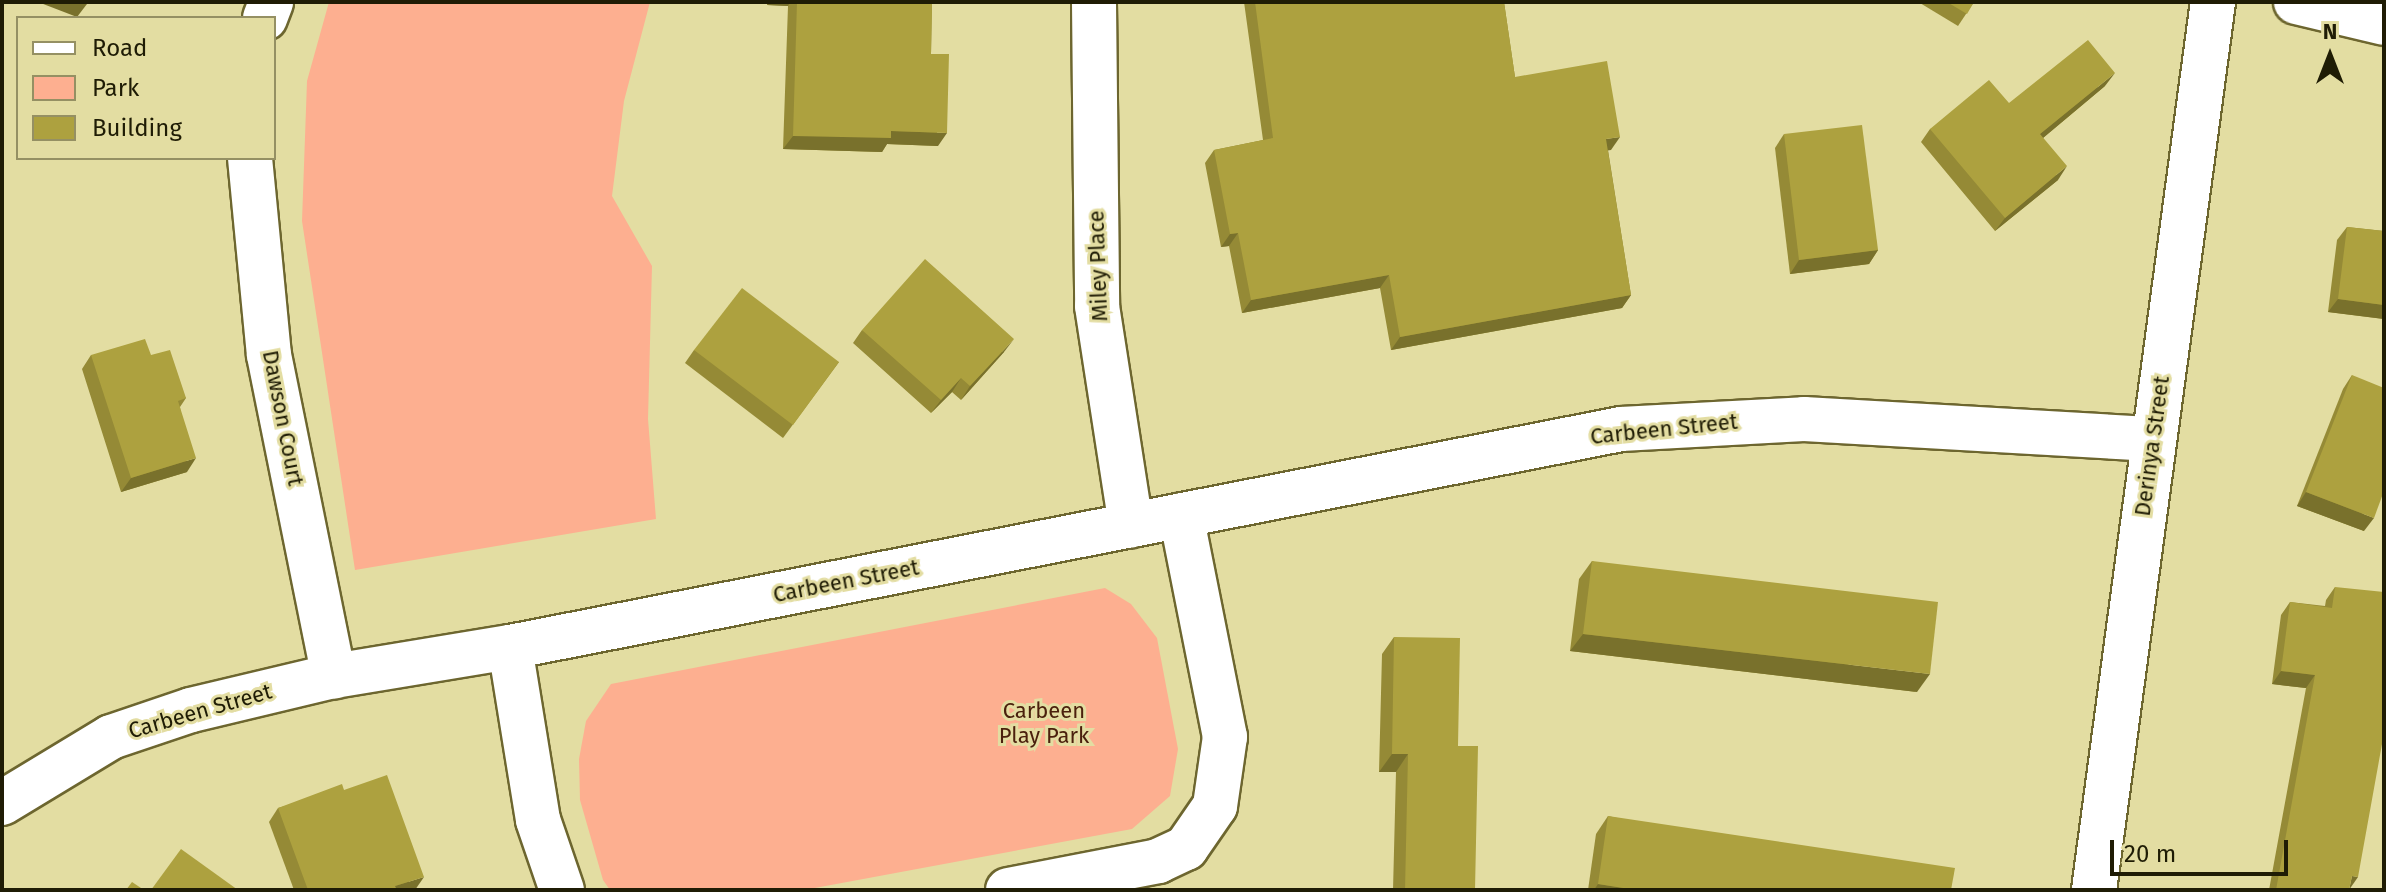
<!DOCTYPE html>
<style>
body{margin:0}
#map{position:relative;width:2386px;height:892px;overflow:hidden;background:#e3dda2;font-family:"Fira Sans",sans-serif}
div>[style]{position:absolute}
.green>*{inset:0;background:#fdaf90}
.roads{filter:drop-shadow(2px 0 #6d662f) drop-shadow(-2px 0 #6d662f) drop-shadow(0 2px #6d662f) drop-shadow(0 -2px #6d662f)}
.street>*{height:44px;margin:-22px;padding:0 22px;transform-origin:22px;border-radius:22px;background:#fff}
.wall>*{inset:0;background:#958a36}
.shaded-wall>*{inset:0;background:#79712c}
.building>*{inset:0;background:#ada13f}
span{translate:-50% -50%;white-space:nowrap;text-align:center;line-height:1.15;-webkit-text-stroke:6px #e3dda2;paint-order:stroke}
.street-label{font-size:22px;color:#1f1c05}
.park-label{font-size:22px;color:#4b200d}
.frame{position:absolute;inset:0;border:4px solid #1f1c05;pointer-events:none}
.legend{position:absolute;left:16px;top:16px;width:260px;height:144px;box-sizing:border-box;background:#e3dda2;border:2px solid #959063;margin:0;padding:10px 14px;list-style:none;font-size:24px;color:#1f1c05}
.legend li{display:flex;align-items:center;gap:16px;height:40px}
.legend b{width:40px;border:2px solid #959063}
.north{position:absolute;left:2290px;top:16px;width:80px;height:80px;-webkit-text-stroke:6px #e3dda2;paint-order:stroke;rotate:0deg;font-size:22px;font-weight:700;line-height:32px;text-align:center;color:#1f1c05}
.north::after{content:'';display:block;margin:auto;width:28px;height:36px;background:#1f1c05;clip-path:polygon(50% 0,100% 100%,50% 72%,0 100%)}
.scale{position:absolute;left:2110px;top:840px;width:178px;height:36px;box-sizing:border-box;border:4px solid #1f1c05;border-top:0;padding-left:10px;font-size:24px;line-height:28px;white-space:nowrap;color:#1f1c05;-webkit-text-stroke:6px #e3dda2;paint-order:stroke}
</style>
<div id="map">
<div class="green">
<div style="clip-path:polygon(329px 2px,650px 2px,624px 101px,612px 196px,652px 266px,648px 419px,656px 519px,355px 570px,302px 221px,307px 81px)"></div>
<div style="clip-path:polygon(1105px 588px,1131px 604px,1157px 638px,1178px 749px,1170px 796px,1132px 829px,804px 890px,610px 890px,603px 880px,580px 800px,579px 759px,586px 721px,611px 684px)"></div>
</div>
<div class="roads">
<div class="street">
<div style="left:2296px;top:2px;width:90px;rotate:13.4deg"></div>
<div style="left:1094px;top:3px;width:303px;rotate:89.4deg"></div>
<div style="left:1097px;top:306px;width:222px;rotate:81.2deg"></div>
<div style="left:265px;top:18px;width:17px;rotate:-69deg"></div>
<div style="left:250px;top:158px;width:198px;rotate:84.5deg"></div>
<div style="left:269px;top:355px;width:328px;rotate:78.6deg"></div>
<div style="left:510px;top:647px;width:175px;rotate:80.8deg"></div>
<div style="left:538px;top:820px;width:74px;rotate:71.1deg"></div>
<div style="left:2px;top:803px;width:127px;rotate:-31.2deg"></div>
<div style="left:111px;top:737px;width:84px;rotate:-18.6deg"></div>
<div style="left:191px;top:710px;width:147px;rotate:-13.4deg"></div>
<div style="left:334px;top:676px;width:178px;rotate:-9.4deg"></div>
<div style="left:510px;top:647px;width:1132px;rotate:-11.1deg"></div>
<div style="left:1621px;top:429px;width:183px;rotate:-3.1deg"></div>
<div style="left:1804px;top:419px;width:350px;rotate:3.3deg"></div>
<div style="left:1008px;top:890px;width:153px;rotate:-10.9deg"></div>
<div style="left:1158px;top:861px;width:31px;rotate:-25deg"></div>
<div style="left:1186px;top:848px;width:51px;rotate:-55.4deg"></div>
<div style="left:1215px;top:806px;width:70px;rotate:-81.8deg"></div>
<div style="left:1225px;top:737px;width:226px;rotate:-101.2deg"></div>
<div style="left:2094px;top:890px;width:896px;rotate:-82.37deg"></div>
</div>
</div>
<div class="wall">
<div style="clip-path:polygon(767px 2px,932px 2px,931px 54px,938px 146px,887px 144px,882px 152px,783px 149px,788px 6px,767px 5px)"></div>
<div style="clip-path:polygon(1244px 2px,1504px 2px,1515px 77px,1611px 150px,1608px 150px,1631px 295px,1622px 308px,1391px 350px,1380px 288px,1242px 313px,1229px 246px,1221px 247px,1205px 163px,1214px 150px,1263px 140px)"></div>
<div style="clip-path:polygon(1920px 2px,1974px 2px,1958px 26px,1920px 3px)"></div>
<div style="clip-path:polygon(2105px 86px,2043px 138px,2058px 180px,1995px 231px,1921px 142px,1930px 129px,2009px 103px)"></div>
<div style="clip-path:polygon(1784px 134px,1878px 250px,1869px 264px,1790px 274px,1775px 148px)"></div>
<div style="clip-path:polygon(2347px 227px,2384px 231px,2384px 319px,2328px 312px,2337px 240px)"></div>
<div style="clip-path:polygon(862px 330px,1004px 352px,961px 400px,952px 392px,931px 413px,853px 343px)"></div>
<div style="clip-path:polygon(694px 350px,839px 362px,783px 438px,685px 363px)"></div>
<div style="clip-path:polygon(91px 355px,151px 355px,186px 398px,180px 407px,187px 472px,121px 492px,82px 369px)"></div>
<div style="clip-path:polygon(2352px 375px,2364px 531px,2297px 506px,2343px 389px)"></div>
<div style="clip-path:polygon(1592px 561px,1917px 692px,1570px 651px,1579px 579px)"></div>
<div style="clip-path:polygon(2335px 587px,2349px 890px,2269px 890px,2306px 688px,2272px 684px,2281px 615px,2290px 602px,2325px 606px,2326px 600px)"></div>
<div style="clip-path:polygon(1394px 637px,1458px 746px,1475px 890px,1393px 890px,1396px 772px,1379px 772px,1382px 654px)"></div>
<div style="clip-path:polygon(344px 790px,415px 890px,294px 890px,269px 822px,278px 808px)"></div>
<div style="clip-path:polygon(1608px 816px,1951px 890px,1588px 890px,1596px 834px)"></div>
</div>
<div class="shaded-wall">
<div style="clip-path:polygon(38px 2px,82px 2px,87px 4px,77px 17px)"></div>
<div style="clip-path:polygon(770px 2px,790px 2px,788px 6px,767px 5px)"></div>
<div style="clip-path:polygon(2115px 73px,2105px 86px,2031px 148px,2040px 134px)"></div>
<div style="clip-path:polygon(891px 131px,947px 133px,938px 146px,887px 144px,882px 152px,783px 149px,793px 136px)"></div>
<div style="clip-path:polygon(1620px 137px,1611px 150px,1597px 152px,1606px 139px)"></div>
<div style="clip-path:polygon(2067px 166px,2058px 180px,1995px 231px,2005px 218px)"></div>
<div style="clip-path:polygon(1238px 233px,1229px 246px,1221px 247px,1230px 234px)"></div>
<div style="clip-path:polygon(1878px 250px,1869px 264px,1790px 274px,1799px 260px)"></div>
<div style="clip-path:polygon(1389px 275px,1380px 288px,1242px 313px,1251px 300px)"></div>
<div style="clip-path:polygon(1631px 295px,1622px 308px,1391px 350px,1400px 337px)"></div>
<div style="clip-path:polygon(2338px 299px,2384px 305px,2384px 319px,2328px 312px)"></div>
<div style="clip-path:polygon(1014px 339px,1004px 352px,961px 400px,970px 386px)"></div>
<div style="clip-path:polygon(961px 378px,952px 392px,931px 413px,941px 400px)"></div>
<div style="clip-path:polygon(196px 458px,187px 472px,121px 492px,131px 478px)"></div>
<div style="clip-path:polygon(2306px 492px,2374px 518px,2364px 531px,2297px 506px)"></div>
<div style="clip-path:polygon(1583px 634px,1930px 674px,1917px 692px,1570px 651px)"></div>
<div style="clip-path:polygon(2281px 671px,2315px 675px,2306px 688px,2272px 684px)"></div>
<div style="clip-path:polygon(1392px 754px,1408px 754px,1396px 772px,1379px 772px)"></div>
<div style="clip-path:polygon(2352px 876px,2358px 877px,2349px 890px)"></div>
<div style="clip-path:polygon(424px 877px,415px 890px,393px 890px,395px 886px)"></div>
<div style="clip-path:polygon(1598px 884px,1636px 890px,1594px 890px)"></div>
</div>
<div class="building">
<div style="clip-path:polygon(797px 2px,932px 2px,931px 54px,949px 54px,947px 133px,891px 131px,891px 138px,793px 136px)"></div>
<div style="clip-path:polygon(1255px 2px,1504px 2px,1515px 77px,1607px 61px,1620px 137px,1606px 139px,1631px 295px,1400px 337px,1389px 275px,1251px 300px,1238px 233px,1230px 234px,1214px 150px,1273px 138px)"></div>
<div style="clip-path:polygon(1947px 2px,1974px 2px,1967px 14px)"></div>
<div style="clip-path:polygon(2088px 40px,2115px 73px,2040px 134px,2067px 166px,2005px 218px,1930px 129px,1989px 80px,2009px 103px)"></div>
<div style="clip-path:polygon(1862px 125px,1878px 250px,1799px 260px,1784px 134px)"></div>
<div style="clip-path:polygon(2347px 227px,2384px 231px,2384px 305px,2338px 299px)"></div>
<div style="clip-path:polygon(925px 259px,1014px 339px,970px 386px,961px 378px,941px 400px,862px 330px)"></div>
<div style="clip-path:polygon(742px 288px,839px 362px,793px 425px,694px 350px)"></div>
<div style="clip-path:polygon(145px 339px,151px 355px,170px 350px,186px 398px,178px 401px,196px 458px,131px 478px,91px 355px)"></div>
<div style="clip-path:polygon(2352px 375px,2384px 388px,2384px 491px,2374px 518px,2306px 492px)"></div>
<div style="clip-path:polygon(1592px 561px,1938px 602px,1930px 674px,1583px 634px)"></div>
<div style="clip-path:polygon(2335px 587px,2384px 592px,2384px 733px,2358px 877px,2352px 876px,2349px 890px,2276px 890px,2315px 675px,2281px 671px,2290px 602px,2332px 608px)"></div>
<div style="clip-path:polygon(1394px 637px,1460px 638px,1458px 746px,1478px 746px,1475px 890px,1405px 890px,1408px 754px,1392px 754px)"></div>
<div style="clip-path:polygon(387px 775px,424px 877px,395px 886px,397px 890px,308px 890px,278px 808px,342px 784px,344px 790px)"></div>
<div style="clip-path:polygon(1608px 816px,1955px 868px,1951px 890px,1636px 890px,1598px 884px)"></div>
<div style="clip-path:polygon(181px 849px,238px 890px,151px 890px)"></div>
<div style="clip-path:polygon(132px 882px,144px 890px,126px 890px)"></div>
</div>
<div class="street-label">
<span style="left:1098px;top:266px;rotate:-92deg">Miley Place</span>
<span style="left:283px;top:418px;rotate:79deg">Dawson Court</span>
<span style="left:1664px;top:429px;rotate:-6deg">Carbeen Street</span>
<span style="left:2152px;top:446px;rotate:-82deg">Derinya Street</span>
<span style="left:846px;top:581px;rotate:-11deg">Carbeen Street</span>
<span style="left:200px;top:711px;rotate:-16deg">Carbeen Street</span>
</div>
<div class="park-label">
<span style="left:1044px;top:723px">Carbeen<br>Play Park</span>
</div>
<div class="frame"></div>
<ul class="legend">
<li><b style="height:10px;background:#fff"></b>Road</li>
<li><b style="height:22px;background:#fdaf90"></b>Park</li>
<li><b style="height:22px;background:#ada13f"></b>Building</li>
</ul>
<div class="north">N</div>
<div class="scale">20 m</div>
</div>
